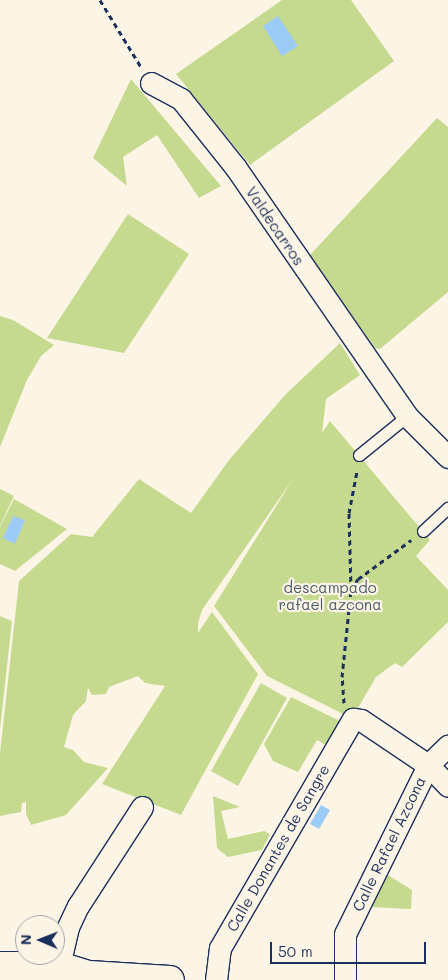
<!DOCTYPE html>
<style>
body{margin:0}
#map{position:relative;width:448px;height:980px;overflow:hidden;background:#fcf5e5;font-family:Mali,sans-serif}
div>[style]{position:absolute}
.green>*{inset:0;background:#c6da8f}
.water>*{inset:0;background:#9dcbf8}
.path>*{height:3px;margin-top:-1.5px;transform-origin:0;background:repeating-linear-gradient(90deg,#1b2f5e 0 5px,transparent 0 9px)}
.roads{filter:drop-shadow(1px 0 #1b2f5e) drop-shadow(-1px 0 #1b2f5e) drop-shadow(0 1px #1b2f5e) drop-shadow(0 -1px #1b2f5e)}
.service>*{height:11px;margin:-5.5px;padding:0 5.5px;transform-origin:5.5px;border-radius:5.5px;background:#fcf5e5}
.minor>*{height:21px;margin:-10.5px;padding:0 10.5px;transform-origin:10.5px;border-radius:10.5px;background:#fcf5e5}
.secondary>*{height:28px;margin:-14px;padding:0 14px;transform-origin:14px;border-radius:14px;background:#fcf5e5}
span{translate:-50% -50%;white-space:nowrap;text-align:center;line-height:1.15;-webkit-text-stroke:4.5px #fcf5e5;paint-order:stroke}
.street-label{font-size:15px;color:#1b2f5e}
.park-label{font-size:15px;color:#465a6a}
.north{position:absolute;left:15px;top:915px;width:50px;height:50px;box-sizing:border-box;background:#fcf5e5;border:1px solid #a2a6af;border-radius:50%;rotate:271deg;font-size:14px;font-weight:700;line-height:20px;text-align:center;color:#1b2f5e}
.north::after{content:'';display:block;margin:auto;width:18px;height:22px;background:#1b2f5e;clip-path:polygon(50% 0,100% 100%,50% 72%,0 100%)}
.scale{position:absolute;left:270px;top:942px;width:156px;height:22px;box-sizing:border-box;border:2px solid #1b2f5e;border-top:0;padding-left:6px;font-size:15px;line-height:18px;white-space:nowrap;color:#1b2f5e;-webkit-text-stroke:4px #fcf5e5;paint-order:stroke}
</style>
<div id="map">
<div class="green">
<div style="clip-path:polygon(282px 0,351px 0,394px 61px,250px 165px,176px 74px)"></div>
<div style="clip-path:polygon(131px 79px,221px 186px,199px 198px,157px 135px,123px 157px,127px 186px,93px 158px)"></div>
<div style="clip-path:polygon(437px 118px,448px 127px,448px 292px,380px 349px,375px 348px,310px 255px)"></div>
<div style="clip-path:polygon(128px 214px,189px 254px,124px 353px,47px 338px)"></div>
<div style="clip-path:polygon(0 316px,13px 320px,54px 345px,41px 356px,27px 380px,0 447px)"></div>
<div style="clip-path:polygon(340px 343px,360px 375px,326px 399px,322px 433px,330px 421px,430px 540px,416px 556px,448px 590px,448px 622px,402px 667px,395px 663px,376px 677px,358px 708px,343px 714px,267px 676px,214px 606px,293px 479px,202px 610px,198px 623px,198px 633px,212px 612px,258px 674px,181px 815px,102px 784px,165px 686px,145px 683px,138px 676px,109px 687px,106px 694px,92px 695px,88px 688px,86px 701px,73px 715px,64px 747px,73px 750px,84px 762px,108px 768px,66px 815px,31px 825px,26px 814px,26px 802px,22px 803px,21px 812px,0 816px,0 753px,19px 581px,71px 534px,92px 537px,139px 479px,191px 513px,229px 460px,285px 395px)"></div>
<div style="clip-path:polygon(0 489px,14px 496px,0 526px)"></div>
<div style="clip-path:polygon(14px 499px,67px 529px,15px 571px,0 564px,0 527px)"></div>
<div style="clip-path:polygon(0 616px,12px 621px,0 729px)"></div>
<div style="clip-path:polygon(261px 683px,287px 698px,238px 786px,211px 771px)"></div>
<div style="clip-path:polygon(291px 697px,346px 724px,331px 748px,317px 740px,298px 772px,273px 761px,264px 744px)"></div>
<div style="clip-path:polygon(213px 796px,240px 807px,221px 811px,228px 839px,264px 831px,270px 834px,262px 850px,228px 857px,217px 848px)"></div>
<div style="clip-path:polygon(383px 872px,412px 890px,411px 909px,370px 907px)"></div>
</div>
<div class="water">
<div style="clip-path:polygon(278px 16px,298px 46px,282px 56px,263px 26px)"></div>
<div style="clip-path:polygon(13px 516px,25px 520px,15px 544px,3px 538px)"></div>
<div style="clip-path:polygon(321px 805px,330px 810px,319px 829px,310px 824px)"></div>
</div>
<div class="path">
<div style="left:100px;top:0;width:79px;rotate:58.5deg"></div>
<div style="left:351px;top:590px;width:13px;rotate:-58deg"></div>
<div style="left:358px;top:579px;width:66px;rotate:-36.3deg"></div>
<div style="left:344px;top:703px;width:26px;rotate:-94deg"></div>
<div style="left:342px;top:677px;width:87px;rotate:-84.1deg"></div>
<div style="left:351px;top:590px;width:77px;rotate:-91.5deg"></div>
<div style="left:349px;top:513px;width:43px;rotate:-79.2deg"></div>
</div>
<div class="roads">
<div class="service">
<div style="left:359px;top:455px;width:62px;rotate:-39.1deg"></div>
<div style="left:423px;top:531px;width:34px;rotate:-43deg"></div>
</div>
<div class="minor">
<div style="left:151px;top:83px;width:34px;rotate:28deg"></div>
<div style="left:181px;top:99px;width:88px;rotate:51.4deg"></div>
<div style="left:236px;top:168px;width:301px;rotate:55.4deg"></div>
<div style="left:407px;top:416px;width:58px;rotate:45deg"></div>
<div style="left:59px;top:966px;width:40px;rotate:-77deg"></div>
<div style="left:68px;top:927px;width:23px;rotate:-65deg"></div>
<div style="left:78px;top:906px;width:118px;rotate:-57.1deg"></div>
<div style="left:216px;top:980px;width:32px;rotate:-83deg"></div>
<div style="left:220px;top:948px;width:265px;rotate:-59.9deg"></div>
<div style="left:353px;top:719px;width:8px;rotate:7deg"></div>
<div style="left:361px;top:720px;width:81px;rotate:33.9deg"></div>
<div style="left:428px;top:765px;width:29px;rotate:46deg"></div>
<div style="left:345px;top:980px;width:46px;rotate:-90deg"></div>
<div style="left:345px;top:934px;width:188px;rotate:-63.8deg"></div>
<div style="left:428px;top:765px;width:28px;rotate:-44deg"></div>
</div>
<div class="secondary">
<div style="left:0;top:966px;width:59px"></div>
<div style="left:59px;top:966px;width:31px;rotate:17deg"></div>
<div style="left:89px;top:975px;width:81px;rotate:3.5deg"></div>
</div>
</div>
<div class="street-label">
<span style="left:275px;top:226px;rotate:56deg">Valdecarros</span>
<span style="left:389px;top:844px;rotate:-64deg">Calle Rafael Azcona</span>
<span style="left:278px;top:848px;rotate:-60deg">Calle Donantes de Sangre</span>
</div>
<div class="park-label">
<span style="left:330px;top:596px">descampado<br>rafael azcona</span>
</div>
<div class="north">N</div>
<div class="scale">50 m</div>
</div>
